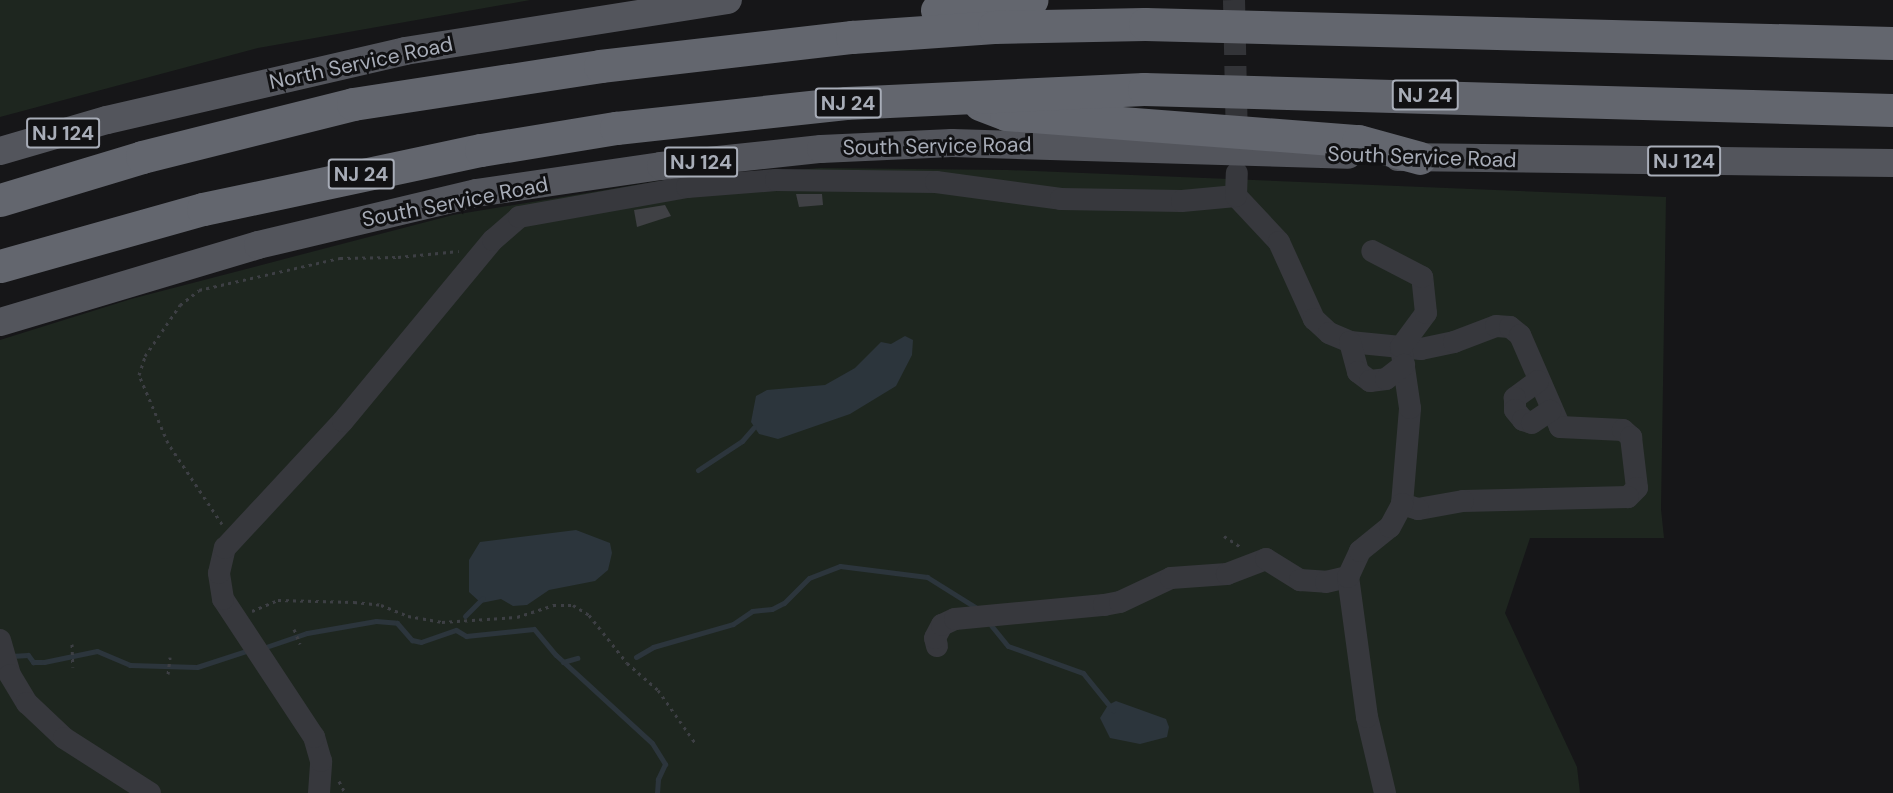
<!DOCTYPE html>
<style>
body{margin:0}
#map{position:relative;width:1893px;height:793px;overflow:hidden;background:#161618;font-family:"DM Sans",sans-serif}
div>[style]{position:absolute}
.green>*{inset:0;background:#1e261f}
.water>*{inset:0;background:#2c353c}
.stream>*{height:5px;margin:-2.5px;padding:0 2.5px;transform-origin:2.5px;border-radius:2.5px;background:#2c353c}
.building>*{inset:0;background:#404145}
.minor-tunnel>*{height:22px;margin-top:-11px;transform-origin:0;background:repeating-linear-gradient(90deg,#333438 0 22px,transparent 0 33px)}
.path>*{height:3px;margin-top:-1.5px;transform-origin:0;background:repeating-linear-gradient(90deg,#3d3f44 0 3px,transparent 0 7.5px)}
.minor>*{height:22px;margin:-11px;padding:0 11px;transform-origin:11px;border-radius:11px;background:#37383d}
.major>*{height:28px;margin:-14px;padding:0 14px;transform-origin:14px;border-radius:14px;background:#53555c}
.highway>*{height:33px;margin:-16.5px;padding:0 16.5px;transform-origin:16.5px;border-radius:16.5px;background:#63666e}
span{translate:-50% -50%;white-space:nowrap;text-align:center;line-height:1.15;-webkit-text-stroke:6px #111113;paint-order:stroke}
.shield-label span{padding:2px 4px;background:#111113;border:2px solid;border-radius:4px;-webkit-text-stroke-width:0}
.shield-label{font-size:20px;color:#a8adb8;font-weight:700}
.street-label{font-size:21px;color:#a8adb8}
</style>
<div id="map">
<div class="green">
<div style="clip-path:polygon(0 0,530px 0,258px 48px,0 117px)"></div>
<div style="clip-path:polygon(820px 168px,1007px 170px,1666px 197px,1661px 509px,1664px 538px,1530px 538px,1505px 613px,1577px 767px,1580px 793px,0 793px,0 340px,131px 299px,453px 215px,659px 181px)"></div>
</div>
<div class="water">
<div style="clip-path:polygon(905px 336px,913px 340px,912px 355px,896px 386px,850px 414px,778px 439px,759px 434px,751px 422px,756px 396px,767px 390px,825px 385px,855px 368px,881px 342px,891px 344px)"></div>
<div style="clip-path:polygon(576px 530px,610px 543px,612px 553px,608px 570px,595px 581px,549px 590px,527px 605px,513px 606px,501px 599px,481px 603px,469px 592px,469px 560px,480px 542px)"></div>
<div style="clip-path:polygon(1116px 701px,1166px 719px,1169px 727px,1167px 737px,1140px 744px,1110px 738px,1100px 718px,1108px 705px)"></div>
</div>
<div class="stream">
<div style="left:698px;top:470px;width:53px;rotate:-33.4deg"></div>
<div style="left:742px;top:441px;width:18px;rotate:-49deg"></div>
<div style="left:465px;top:616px;width:25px;rotate:-45deg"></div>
<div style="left:990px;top:624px;width:28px;rotate:51deg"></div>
<div style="left:1008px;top:646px;width:80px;rotate:19.8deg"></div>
<div style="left:1083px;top:673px;width:48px;rotate:51deg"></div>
<div style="left:263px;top:648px;width:46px;rotate:-18.8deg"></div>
<div style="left:307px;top:633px;width:70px;rotate:-9.9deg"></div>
<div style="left:376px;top:621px;width:21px;rotate:5deg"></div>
<div style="left:397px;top:623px;width:23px;rotate:49deg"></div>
<div style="left:412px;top:640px;width:9px;rotate:13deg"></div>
<div style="left:421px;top:642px;width:37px;rotate:-19deg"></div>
<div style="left:456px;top:630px;width:12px;rotate:31deg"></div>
<div style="left:466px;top:636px;width:68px;rotate:-5.9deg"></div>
<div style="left:534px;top:629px;width:34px;rotate:50deg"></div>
<div style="left:556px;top:655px;width:130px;rotate:42.5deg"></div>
<div style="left:652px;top:743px;width:25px;rotate:58deg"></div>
<div style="left:665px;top:764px;width:17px;rotate:115deg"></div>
<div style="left:658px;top:779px;width:14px;rotate:94deg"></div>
<div style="left:11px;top:656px;width:17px;rotate:-3deg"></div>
<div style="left:28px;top:655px;width:9px;rotate:54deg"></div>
<div style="left:33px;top:662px;width:11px"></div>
<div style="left:44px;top:662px;width:54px;rotate:-11.7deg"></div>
<div style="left:97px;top:651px;width:36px;rotate:23deg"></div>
<div style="left:130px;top:665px;width:67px;rotate:1.7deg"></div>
<div style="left:197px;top:667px;width:52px;rotate:-18.1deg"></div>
<div style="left:636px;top:657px;width:20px;rotate:-30deg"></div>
<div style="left:653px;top:647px;width:83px;rotate:-16deg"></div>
<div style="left:733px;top:624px;width:23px;rotate:-34deg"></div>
<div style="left:752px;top:611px;width:20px;rotate:-6deg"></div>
<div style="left:772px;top:609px;width:13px;rotate:-27deg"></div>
<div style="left:784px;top:603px;width:35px;rotate:-45deg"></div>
<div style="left:809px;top:578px;width:33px;rotate:-21deg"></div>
<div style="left:840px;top:566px;width:88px;rotate:7.2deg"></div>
<div style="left:927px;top:577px;width:62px;rotate:31.9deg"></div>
<div style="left:563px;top:662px;width:15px;rotate:-16deg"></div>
</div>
<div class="building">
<div style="clip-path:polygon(796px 194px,822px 194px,823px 205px,799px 207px)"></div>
<div style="clip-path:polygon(665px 205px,671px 216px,637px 227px,634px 210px)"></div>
</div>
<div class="minor-tunnel">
<div style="left:1234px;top:0;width:144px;rotate:88.8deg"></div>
</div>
<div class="path">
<div style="left:222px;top:524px;width:97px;rotate:-123.7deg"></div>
<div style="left:168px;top:443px;width:74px;rotate:-113.1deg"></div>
<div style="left:139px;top:375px;width:20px;rotate:-72deg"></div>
<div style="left:145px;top:356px;width:62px;rotate:-55.5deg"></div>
<div style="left:180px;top:305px;width:24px;rotate:-38deg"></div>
<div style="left:199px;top:290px;width:145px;rotate:-12.8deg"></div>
<div style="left:340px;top:258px;width:58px;rotate:-1deg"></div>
<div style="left:398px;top:257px;width:61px;rotate:-5.6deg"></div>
<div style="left:1224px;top:536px;width:20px;rotate:33deg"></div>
<div style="left:252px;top:611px;width:28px;rotate:-23deg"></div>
<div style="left:278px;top:600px;width:76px;rotate:1.5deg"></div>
<div style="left:354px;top:602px;width:27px;rotate:6deg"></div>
<div style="left:381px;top:605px;width:29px;rotate:22deg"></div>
<div style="left:408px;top:616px;width:35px;rotate:10deg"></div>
<div style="left:442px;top:622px;width:75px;rotate:-3.8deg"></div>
<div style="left:517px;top:617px;width:38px;rotate:-18deg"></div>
<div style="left:553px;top:605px;width:20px"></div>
<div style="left:573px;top:605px;width:19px;rotate:32deg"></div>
<div style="left:589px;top:615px;width:61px;rotate:51.6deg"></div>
<div style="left:627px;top:663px;width:41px;rotate:41.1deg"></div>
<div style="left:658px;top:690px;width:66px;rotate:54.9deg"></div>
<div style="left:294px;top:629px;width:16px;rotate:68deg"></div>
<div style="left:72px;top:644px;width:23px;rotate:88deg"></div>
<div style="left:168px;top:674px;width:17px;rotate:-83deg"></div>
<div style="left:339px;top:781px;width:13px;rotate:63deg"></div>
</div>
<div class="minor">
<div style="left:1236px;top:196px;width:63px;rotate:46.9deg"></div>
<div style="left:1279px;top:242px;width:85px;rotate:65.6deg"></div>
<div style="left:1314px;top:319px;width:21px;rotate:43deg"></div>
<div style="left:1329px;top:333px;width:23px;rotate:23deg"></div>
<div style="left:1350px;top:342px;width:51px;rotate:5.6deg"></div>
<div style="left:1401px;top:347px;width:20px;rotate:6deg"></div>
<div style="left:1421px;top:349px;width:34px;rotate:-12deg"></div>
<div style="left:1454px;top:342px;width:45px;rotate:-20.9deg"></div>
<div style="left:1496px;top:326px;width:14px;rotate:4deg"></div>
<div style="left:1510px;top:327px;width:13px;rotate:39deg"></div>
<div style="left:1520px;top:335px;width:100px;rotate:66.5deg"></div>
<div style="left:1560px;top:427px;width:63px;rotate:2.7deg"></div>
<div style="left:1623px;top:430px;width:11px;rotate:41deg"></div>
<div style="left:1631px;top:437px;width:51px;rotate:83.3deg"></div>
<div style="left:1637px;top:488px;width:13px;rotate:135deg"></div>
<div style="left:1628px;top:497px;width:165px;rotate:178.6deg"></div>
<div style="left:1463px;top:501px;width:46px;rotate:169.9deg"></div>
<div style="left:1418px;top:509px;width:17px;rotate:-163deg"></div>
<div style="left:1402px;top:504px;width:96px;rotate:-85.2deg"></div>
<div style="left:1410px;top:408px;width:62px;rotate:-98.4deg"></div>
<div style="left:1401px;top:347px;width:42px;rotate:-53.7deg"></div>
<div style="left:1426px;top:313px;width:36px;rotate:-96deg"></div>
<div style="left:1422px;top:277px;width:56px;rotate:-152.5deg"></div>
<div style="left:1350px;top:342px;width:31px;rotate:75deg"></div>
<div style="left:1358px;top:372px;width:15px;rotate:37deg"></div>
<div style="left:1370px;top:381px;width:16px;rotate:-7deg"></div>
<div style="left:1386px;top:379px;width:23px;rotate:-38deg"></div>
<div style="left:1538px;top:381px;width:29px;rotate:144deg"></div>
<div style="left:1515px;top:398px;width:12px;rotate:90deg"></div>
<div style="left:1515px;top:410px;width:13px;rotate:51deg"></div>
<div style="left:1523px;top:420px;width:9px;rotate:18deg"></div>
<div style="left:1532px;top:423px;width:22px;rotate:-34deg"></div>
<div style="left:0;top:640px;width:36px;rotate:74deg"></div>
<div style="left:10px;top:675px;width:33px;rotate:59deg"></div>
<div style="left:27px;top:703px;width:51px;rotate:43.4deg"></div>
<div style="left:64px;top:738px;width:102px;rotate:32.6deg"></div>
<div style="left:937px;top:646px;width:8px;rotate:-104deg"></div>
<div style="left:935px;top:638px;width:15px;rotate:-62deg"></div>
<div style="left:942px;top:625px;width:14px;rotate:-25deg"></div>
<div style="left:955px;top:619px;width:150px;rotate:-5.4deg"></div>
<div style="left:1104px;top:605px;width:16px;rotate:-11deg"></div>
<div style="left:1120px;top:602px;width:56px;rotate:-25.2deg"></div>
<div style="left:1171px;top:578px;width:56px;rotate:-4.1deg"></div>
<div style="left:1227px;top:574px;width:42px;rotate:-21deg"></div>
<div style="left:1266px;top:559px;width:40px;rotate:32deg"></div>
<div style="left:1300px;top:580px;width:26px;rotate:4deg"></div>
<div style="left:1326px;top:582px;width:23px;rotate:-13deg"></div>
<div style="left:319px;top:793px;width:32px;rotate:-86deg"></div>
<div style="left:321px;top:761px;width:25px;rotate:-106deg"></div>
<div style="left:314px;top:737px;width:165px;rotate:-123.4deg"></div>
<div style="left:223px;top:599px;width:26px;rotate:-99deg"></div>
<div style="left:219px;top:573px;width:26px;rotate:-77deg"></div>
<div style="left:225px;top:548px;width:173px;rotate:-47.1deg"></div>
<div style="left:343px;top:421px;width:235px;rotate:-50.4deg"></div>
<div style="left:493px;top:240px;width:35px;rotate:-41deg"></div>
<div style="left:519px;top:217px;width:171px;rotate:-10.1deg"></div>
<div style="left:687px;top:187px;width:89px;rotate:-4.5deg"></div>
<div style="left:776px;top:180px;width:160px;rotate:0.7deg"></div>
<div style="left:936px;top:182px;width:126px;rotate:7.7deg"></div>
<div style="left:1061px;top:199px;width:121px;rotate:0.9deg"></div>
<div style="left:1182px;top:201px;width:54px;rotate:-5.3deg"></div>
<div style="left:1236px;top:196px;width:23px;rotate:-88deg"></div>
<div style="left:1385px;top:793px;width:78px;rotate:-103.3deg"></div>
<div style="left:1367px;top:717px;width:141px;rotate:-97.7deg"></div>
<div style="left:1348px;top:577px;width:29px;rotate:-65deg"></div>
<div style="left:1360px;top:551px;width:38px;rotate:-39deg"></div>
<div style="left:1390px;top:527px;width:26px;rotate:-62deg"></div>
</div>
<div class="major">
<div style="left:0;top:151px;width:111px;rotate:-16.2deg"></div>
<div style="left:107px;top:120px;width:306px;rotate:-13deg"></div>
<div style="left:405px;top:51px;width:327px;rotate:-9deg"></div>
<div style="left:1398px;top:157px;width:495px;rotate:0.7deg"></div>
<div style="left:0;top:322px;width:269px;rotate:-16.6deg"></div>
<div style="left:258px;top:245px;width:224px;rotate:-13.4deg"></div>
<div style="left:476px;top:193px;width:187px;rotate:-8.3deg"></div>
<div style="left:661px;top:166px;width:161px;rotate:-6.1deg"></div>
<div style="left:821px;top:149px;width:131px;rotate:-2.6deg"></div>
<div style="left:952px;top:143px;width:396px;rotate:1.7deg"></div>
</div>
<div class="highway">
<div style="left:937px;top:10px;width:95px;rotate:-6.1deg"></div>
<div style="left:980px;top:104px;width:28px;rotate:21deg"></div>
<div style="left:1006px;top:114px;width:353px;rotate:4.4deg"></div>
<div style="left:1358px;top:141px;width:64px;rotate:15.3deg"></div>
<div style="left:0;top:200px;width:148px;rotate:-16.8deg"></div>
<div style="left:142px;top:157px;width:218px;rotate:-14.1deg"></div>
<div style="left:353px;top:104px;width:250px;rotate:-8.7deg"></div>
<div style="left:600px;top:66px;width:254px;rotate:-6.6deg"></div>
<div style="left:852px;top:37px;width:142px;rotate:-4deg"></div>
<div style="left:994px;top:27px;width:151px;rotate:-1.1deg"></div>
<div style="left:1145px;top:24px;width:748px;rotate:1.46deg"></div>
<div style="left:0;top:266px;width:211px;rotate:-15.7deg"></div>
<div style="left:203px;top:209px;width:284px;rotate:-12deg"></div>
<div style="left:481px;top:150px;width:137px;rotate:-9.3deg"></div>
<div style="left:616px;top:128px;width:231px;rotate:-6.2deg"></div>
<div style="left:846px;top:103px;width:298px;rotate:-2.7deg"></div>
<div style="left:1144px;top:89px;width:749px;rotate:1.61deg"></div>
</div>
<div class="shield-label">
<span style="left:1425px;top:95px">NJ 24</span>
<span style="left:848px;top:103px">NJ 24</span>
<span style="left:63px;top:133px">NJ 124</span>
<span style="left:1684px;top:161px">NJ 124</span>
<span style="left:701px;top:162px">NJ 124</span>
<span style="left:361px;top:174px">NJ 24</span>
</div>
<div class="street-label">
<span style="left:361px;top:63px;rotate:-12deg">North Service Road</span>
<span style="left:937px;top:146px;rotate:-1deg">South Service Road</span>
<span style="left:1422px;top:157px;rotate:2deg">South Service Road</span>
<span style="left:455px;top:202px;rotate:-11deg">South Service Road</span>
</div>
</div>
